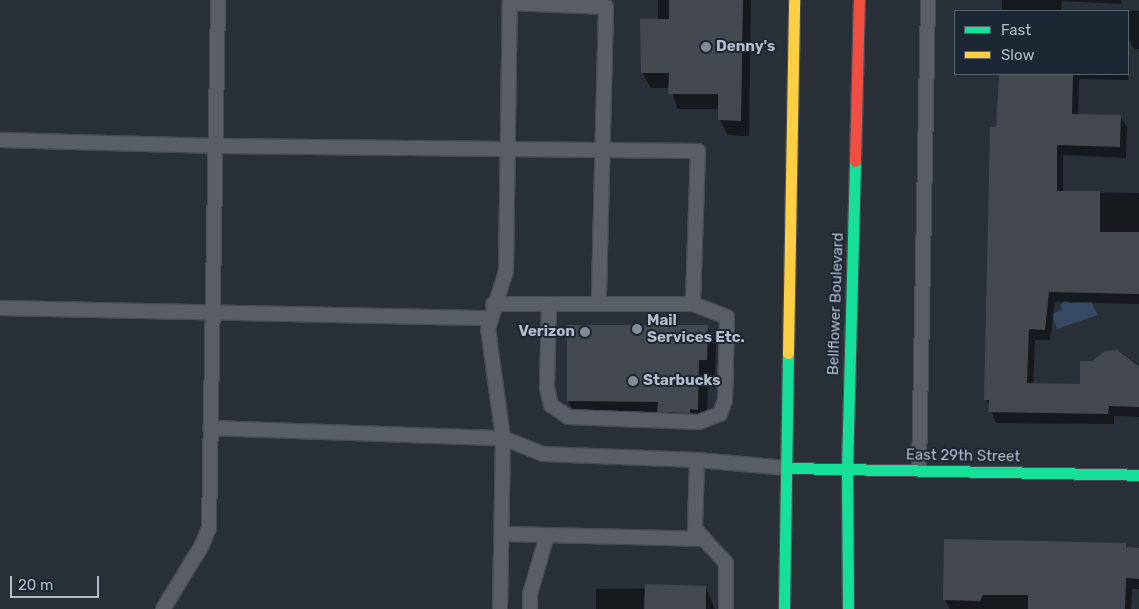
<!DOCTYPE html>
<style>
body{margin:0}
#map{position:relative;width:1139px;height:609px;overflow:hidden;background:#2a3038;font-family:Rubik,sans-serif}
div>[style]{position:absolute}
.water>*{inset:0;background:#384963}
.shadow>*{inset:0;background:#0007}
.building>*{inset:0;background:#444950}
.roads{filter:drop-shadow(1px 0 #484c53) drop-shadow(-1px 0 #484c53) drop-shadow(0 1px #484c53) drop-shadow(0 -1px #484c53)}
.lane>*{height:14px;margin:-7px;padding:0 7px;transform-origin:7px;border-radius:7px;background:#5a5e66}
.fast>*{height:11px;margin:-5.5px;padding:0 5.5px;transform-origin:5.5px;border-radius:5.5px;background:#16e098}
.slow>*{height:11px;margin:-5.5px;padding:0 5.5px;transform-origin:5.5px;border-radius:5.5px;background:#ffcf43}
.jam>*{height:11px;margin:-5.5px;padding:0 5.5px;transform-origin:5.5px;border-radius:5.5px;background:#f24e42}
.dots>*{width:14px;height:14px;translate:-50% -50%;box-sizing:border-box;border:2px solid #1d2633;border-radius:50%}
span{translate:-50% -50%;white-space:nowrap;text-align:center;line-height:1.15;-webkit-text-stroke:4px #1d2633;paint-order:stroke}
.poi-label{font-size:15px;color:#b4bcc9;font-weight:700}
.left{translate:0 -50%;text-align:left}
.right{translate:-100% -50%;text-align:right}
.street-label{font-size:15px;color:#b4bcc9}
.legend{position:absolute;left:954px;top:10px;width:175px;height:65px;box-sizing:border-box;background:#1d2633;border:1px solid #59626f;margin:0;padding:6px 9px;list-style:none;font-size:15px;color:#b4bcc9}
.legend li{display:flex;align-items:center;gap:10px;height:25px}
.legend b{width:25px;border:1px solid #59626f}
.scale{position:absolute;left:10px;top:576px;width:89px;height:22px;box-sizing:border-box;border:2px solid #b4bcc9;border-top:0;padding-left:6px;font-size:15px;line-height:18px;white-space:nowrap;color:#b4bcc9;-webkit-text-stroke:4px #1d2633;paint-order:stroke}
</style>
<div id="map">
<div class="water">
<div style="clip-path:polygon(1065px 300px,1071px 303px,1091px 301px,1098px 315px,1057px 329px,1052px 314px,1062px 310px,1060px 305px)"></div>
</div>
<div class="shadow">
<div style="clip-path:polygon(658px 0,751px 0,749px 136px,728px 135px,720px 120px,720px 109px,678px 109px,670px 88px,651px 88px,642px 73px,658px 20px)"></div>
<div style="clip-path:polygon(1002px 0,1121px 0,1121px 4px,1062px 1px,1061px 11px,1002px 11px)"></div>
<div style="clip-path:polygon(1129px 11px,1139px 11px,1139px 49px,1134px 49px,1128px 38px)"></div>
<div style="clip-path:polygon(1128px 50px,1128px 80px,1079px 79px,1078px 116px,1120px 116px,1127px 127px,1126px 158px,1063px 155px,1063px 192px,1139px 193px,1139px 304px,1055px 302px,1050px 340px,1035px 340px,1033px 384px,1081px 385px,1092px 363px,1111px 351px,1123px 354px,1139px 365px,1139px 417px,1114px 416px,1114px 424px,996px 423px,986px 399px,999px 74px,1128px 74px)"></div>
<div style="clip-path:polygon(707px 326px,716px 342px,715px 375px,708px 375px,707px 425px,577px 417px,568px 401px)"></div>
<div style="clip-path:polygon(1125px 544px,1128px 549px,1139px 549px,1139px 589px,1132px 589px,1131px 609px,950px 609px,945px 600px)"></div>
<div style="clip-path:polygon(706px 588px,715px 609px,596px 609px,596px 589px)"></div>
</div>
<div class="building">
<div style="clip-path:polygon(669px 0,743px 0,741px 121px,718px 120px,718px 94px,668px 94px,669px 73px,641px 73px,640px 19px,669px 19px)"></div>
<div style="clip-path:polygon(999px 74px,1073px 74px,1072px 114px,1121px 115px,1120px 147px,1057px 145px,1057px 191px,1100px 191px,1100px 232px,1139px 232px,1139px 294px,1049px 292px,1045px 330px,1029px 329px,1027px 383px,1080px 384px,1080px 361px,1092px 361px,1105px 351px,1117px 350px,1139px 366px,1139px 407px,1109px 406px,1108px 414px,988px 412px,989px 400px,984px 400px,990px 127px,996px 127px)"></div>
<div style="clip-path:polygon(567px 325px,708px 325px,707px 360px,699px 360px,698px 410px,690px 409px,690px 413px,657px 412px,658px 402px,567px 401px)"></div>
<div style="clip-path:polygon(944px 539px,1126px 543px,1126px 547px,1139px 548px,1139px 579px,1126px 578px,1125px 609px,1028px 609px,1028px 595px,983px 595px,980px 601px,943px 600px)"></div>
<div style="clip-path:polygon(645px 584px,706px 586px,706px 609px,644px 609px)"></div>
</div>
<div class="roads">
<div class="lane">
<div style="left:510px;top:3px;width:96px;rotate:2.4deg"></div>
<div style="left:606px;top:7px;width:297px;rotate:91.4deg"></div>
<div style="left:0;top:140px;width:216px;rotate:1.6deg"></div>
<div style="left:216px;top:146px;width:482px;rotate:0.6deg"></div>
<div style="left:698px;top:151px;width:153px;rotate:91.9deg"></div>
<div style="left:693px;top:304px;width:200px;rotate:180deg"></div>
<div style="left:549px;top:304px;width:84px;rotate:91.4deg"></div>
<div style="left:547px;top:388px;width:17px;rotate:77deg"></div>
<div style="left:551px;top:405px;width:21px;rotate:35deg"></div>
<div style="left:568px;top:417px;width:131px;rotate:2.2deg"></div>
<div style="left:699px;top:422px;width:22px;rotate:-21deg"></div>
<div style="left:720px;top:414px;width:15px;rotate:-70deg"></div>
<div style="left:725px;top:400px;width:83px;rotate:-88.6deg"></div>
<div style="left:727px;top:317px;width:36px;rotate:-159deg"></div>
<div style="left:0;top:308px;width:490px;rotate:1.2deg"></div>
<div style="left:210px;top:428px;width:293px;rotate:2deg"></div>
<div style="left:503px;top:438px;width:43px;rotate:21.8deg"></div>
<div style="left:543px;top:454px;width:154px;rotate:2.2deg"></div>
<div style="left:697px;top:460px;width:90px;rotate:5.1deg"></div>
<div style="left:697px;top:460px;width:69px;rotate:91.7deg"></div>
<div style="left:695px;top:529px;width:46px;rotate:47.6deg"></div>
<div style="left:726px;top:563px;width:46px;rotate:90deg"></div>
<div style="left:919px;top:470px;width:470px;rotate:-88.9deg"></div>
<div style="left:502px;top:534px;width:200px;rotate:1.4deg"></div>
<div style="left:163px;top:609px;width:75px;rotate:-58.6deg"></div>
<div style="left:202px;top:545px;width:18px;rotate:-68deg"></div>
<div style="left:209px;top:528px;width:528px;rotate:-89.02deg"></div>
<div style="left:500px;top:609px;width:171px;rotate:-89deg"></div>
<div style="left:503px;top:438px;width:110px;rotate:-97.8deg"></div>
<div style="left:488px;top:329px;width:61px;rotate:-72.8deg"></div>
<div style="left:506px;top:271px;width:271px;rotate:-89.2deg"></div>
<div style="left:530px;top:609px;width:15px;rotate:-90deg"></div>
<div style="left:530px;top:594px;width:61px;rotate:-73.9deg"></div>
</div>
<div class="fast">
<div style="left:787px;top:468px;width:352px;rotate:1.1deg"></div>
<div style="left:784px;top:609px;width:256px;rotate:-89.1deg"></div>
<div style="left:848px;top:609px;width:140px;rotate:-90.4deg"></div>
<div style="left:847px;top:469px;width:308px;rotate:-88.5deg"></div>
</div>
<div class="slow">
<div style="left:788px;top:353px;width:353px;rotate:-89deg"></div>
</div>
<div class="jam">
<div style="left:855px;top:161px;width:161px;rotate:-88.6deg"></div>
</div>
</div>
<div class="dots">
<div style="left:706px;top:47px;background:#848b96"></div>
<div style="left:637px;top:329px;background:#848b96"></div>
<div style="left:585px;top:332px;background:#848b96"></div>
<div style="left:633px;top:381px;background:#848b96"></div>
</div>
<div class="poi-label">
<span class="left" style="left:716px;top:47px">Denny's</span>
<span class="left" style="left:647px;top:329px">Mail<br>Services Etc.</span>
<span class="right" style="left:575px;top:332px">Verizon</span>
<span class="left" style="left:643px;top:381px">Starbucks</span>
</div>
<div class="street-label">
<span style="left:836px;top:304px;rotate:-88deg">Bellflower Boulevard</span>
<span style="left:963px;top:456px;rotate:1deg">East 29th Street</span>
</div>
<ul class="legend">
<li><b style="height:6px;background:#16e098"></b>Fast</li>
<li><b style="height:6px;background:#ffcf43"></b>Slow</li>
</ul>
<div class="scale">20 m</div>
</div>
